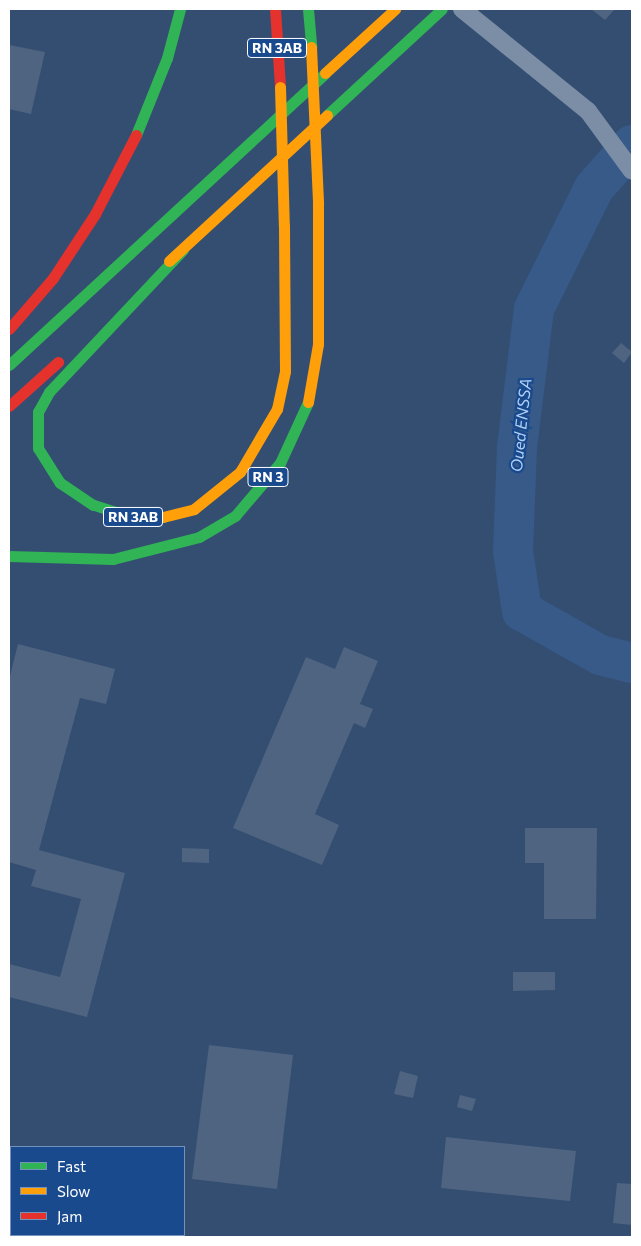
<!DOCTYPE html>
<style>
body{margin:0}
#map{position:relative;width:641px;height:1246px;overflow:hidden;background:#344e72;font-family:Commissioner,sans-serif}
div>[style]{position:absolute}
.river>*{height:40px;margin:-20px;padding:0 20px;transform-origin:20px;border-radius:20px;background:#375a89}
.building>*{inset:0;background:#4e6481}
.street>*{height:18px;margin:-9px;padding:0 9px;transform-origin:9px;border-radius:9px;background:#7b8ea6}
.fast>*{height:11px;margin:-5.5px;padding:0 5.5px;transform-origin:5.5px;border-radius:5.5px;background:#30b455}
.slow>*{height:11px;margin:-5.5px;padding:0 5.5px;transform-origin:5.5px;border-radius:5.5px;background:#ff9f0a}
.jam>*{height:11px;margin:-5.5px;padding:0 5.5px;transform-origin:5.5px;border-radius:5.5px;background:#e5322d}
.slow-bridge>*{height:11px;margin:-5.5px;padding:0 5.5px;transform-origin:5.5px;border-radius:5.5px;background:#ff9f0a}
span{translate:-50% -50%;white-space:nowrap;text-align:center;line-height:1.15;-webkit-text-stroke:4.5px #194a8d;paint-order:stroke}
.shield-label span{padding:1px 4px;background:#194a8d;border:1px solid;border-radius:4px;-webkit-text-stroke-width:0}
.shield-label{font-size:14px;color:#fff;font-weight:700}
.water-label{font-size:16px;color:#b1cff5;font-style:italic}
.frame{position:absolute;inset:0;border:10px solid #fff;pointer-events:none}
.legend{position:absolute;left:10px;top:1146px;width:175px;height:90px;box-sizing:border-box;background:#194a8d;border:1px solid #7592bb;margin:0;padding:6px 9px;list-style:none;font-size:15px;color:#fff}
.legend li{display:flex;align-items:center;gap:10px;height:25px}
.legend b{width:25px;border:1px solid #7592bb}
</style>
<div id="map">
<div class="river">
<div style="left:632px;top:145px;width:57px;rotate:131.5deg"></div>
<div style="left:594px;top:188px;width:135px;rotate:116.4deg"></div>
<div style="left:534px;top:309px;width:140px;rotate:97deg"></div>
<div style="left:517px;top:448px;width:103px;rotate:92.2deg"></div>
<div style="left:513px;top:551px;width:61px;rotate:81.5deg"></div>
<div style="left:522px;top:611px;width:90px;rotate:29.4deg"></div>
<div style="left:600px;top:655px;width:33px;rotate:14deg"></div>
</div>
<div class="building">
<div style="clip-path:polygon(591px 9px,615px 9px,605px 20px)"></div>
<div style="clip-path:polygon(9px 45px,45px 52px,31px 114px,9px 109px)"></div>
<div style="clip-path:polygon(621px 343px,632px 352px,624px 363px,612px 353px)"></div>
<div style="clip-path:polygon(18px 644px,115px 669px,106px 704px,80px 698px,39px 850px,125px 873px,87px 1017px,9px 997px,9px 964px,60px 977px,81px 899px,31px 886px,36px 870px,9px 862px,9px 680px)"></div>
<div style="clip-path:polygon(344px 647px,378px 661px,360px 704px,373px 709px,365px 728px,354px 723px,315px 814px,339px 825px,322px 865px,233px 828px,306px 657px,335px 669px)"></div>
<div style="clip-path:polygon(525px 828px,597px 828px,596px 919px,544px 919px,544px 863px,525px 863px)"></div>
<div style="clip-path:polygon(182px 848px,209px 849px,209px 863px,182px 862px)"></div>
<div style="clip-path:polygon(513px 972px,555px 972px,555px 990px,513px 991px)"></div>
<div style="clip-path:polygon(209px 1045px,293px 1055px,277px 1189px,192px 1179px)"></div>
<div style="clip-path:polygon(400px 1071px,418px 1076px,413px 1098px,394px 1094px)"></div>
<div style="clip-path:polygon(460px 1095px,476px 1099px,472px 1111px,457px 1107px)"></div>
<div style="clip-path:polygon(446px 1137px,576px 1151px,570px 1201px,441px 1188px)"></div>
<div style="clip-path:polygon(617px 1183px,632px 1184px,632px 1225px,613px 1223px)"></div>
<div style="clip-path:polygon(64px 1235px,133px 1235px,134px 1237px,58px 1237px)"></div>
</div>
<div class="street">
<div style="left:462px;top:9px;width:162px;rotate:39deg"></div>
<div style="left:588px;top:111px;width:74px;rotate:53.7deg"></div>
</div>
<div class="fast">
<div style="left:308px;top:9px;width:38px;rotate:85deg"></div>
<div style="left:327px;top:115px;width:156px;rotate:-42.7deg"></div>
<div style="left:136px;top:135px;width:83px;rotate:-68.1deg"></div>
<div style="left:167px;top:58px;width:51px;rotate:-75.1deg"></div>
<div style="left:9px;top:365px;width:430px;rotate:-42.7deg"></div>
<div style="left:163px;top:517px;width:32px;rotate:180deg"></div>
<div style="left:131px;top:517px;width:40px;rotate:-162deg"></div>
<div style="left:93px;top:505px;width:40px;rotate:-146deg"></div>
<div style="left:60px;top:483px;width:41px;rotate:-122.2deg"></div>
<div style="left:38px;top:448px;width:36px;rotate:-90deg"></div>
<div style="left:38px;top:412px;width:23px;rotate:-61deg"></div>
<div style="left:49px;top:392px;width:195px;rotate:-46.7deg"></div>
<div style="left:9px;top:556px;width:104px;rotate:1.7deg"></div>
<div style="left:113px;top:559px;width:89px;rotate:-14.3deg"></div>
<div style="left:199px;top:537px;width:42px;rotate:-30.3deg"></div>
<div style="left:235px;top:516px;width:70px;rotate:-49.7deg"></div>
<div style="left:280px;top:463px;width:67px;rotate:-65.3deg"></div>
</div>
<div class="slow">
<div style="left:325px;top:73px;width:95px;rotate:-42.4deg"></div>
<div style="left:169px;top:261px;width:215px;rotate:-42.7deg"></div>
<div style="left:308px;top:402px;width:59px;rotate:-80.2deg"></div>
<div style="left:318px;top:344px;width:140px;rotate:-90deg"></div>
<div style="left:163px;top:517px;width:32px;rotate:-14deg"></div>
<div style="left:194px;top:509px;width:59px;rotate:-38.8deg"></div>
<div style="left:240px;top:472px;width:73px;rotate:-59.6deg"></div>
<div style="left:277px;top:409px;width:39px;rotate:-78deg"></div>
<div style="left:285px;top:371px;width:145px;rotate:-90.4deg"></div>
</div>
<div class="jam">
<div style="left:275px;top:9px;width:78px;rotate:86.3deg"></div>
<div style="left:9px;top:329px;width:67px;rotate:-49.2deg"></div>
<div style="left:53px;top:278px;width:77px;rotate:-56.7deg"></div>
<div style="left:95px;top:214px;width:89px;rotate:-62.6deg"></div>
<div style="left:9px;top:406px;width:66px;rotate:-41.9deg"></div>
</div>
<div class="slow-bridge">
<div style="left:311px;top:47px;width:157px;rotate:87.4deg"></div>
<div style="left:280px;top:87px;width:139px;rotate:88.4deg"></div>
</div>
<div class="shield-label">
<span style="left:277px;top:48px">RN 3AB</span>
<span style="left:268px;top:477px">RN 3</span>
<span style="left:133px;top:517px">RN 3AB</span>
</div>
<div class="water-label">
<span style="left:521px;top:425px;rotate:-84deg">Oued ENSSA</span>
</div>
<div class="frame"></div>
<ul class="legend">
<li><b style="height:6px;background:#30b455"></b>Fast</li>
<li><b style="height:6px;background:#ff9f0a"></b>Slow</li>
<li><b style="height:6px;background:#e5322d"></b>Jam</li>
</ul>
</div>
